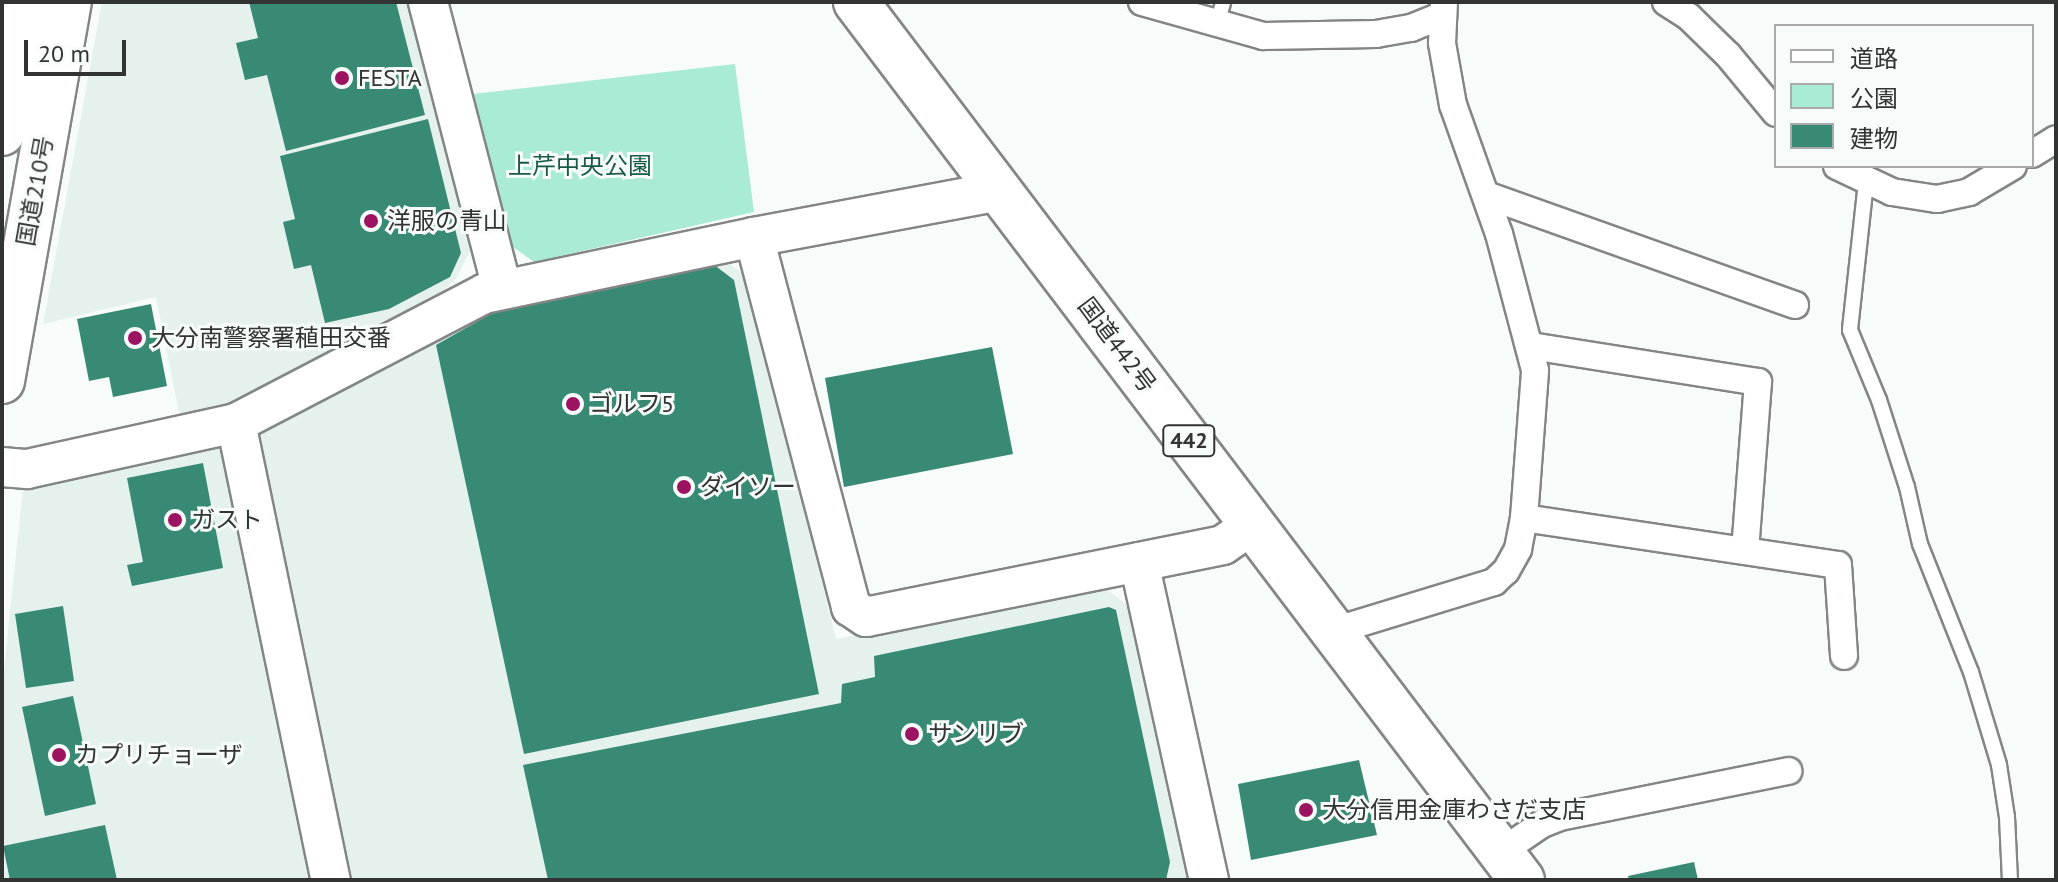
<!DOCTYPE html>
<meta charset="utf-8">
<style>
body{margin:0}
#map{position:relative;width:2058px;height:882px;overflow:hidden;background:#f7fbf9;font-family:"PT Sans","Noto Sans JP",sans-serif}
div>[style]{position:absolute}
.built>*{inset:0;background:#e4f1ec}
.green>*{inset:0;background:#a9ebd5}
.building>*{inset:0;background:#388a74}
.roads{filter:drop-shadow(2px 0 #838685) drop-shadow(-2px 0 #838685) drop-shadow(0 2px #838685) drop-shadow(0 -2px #838685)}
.lane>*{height:14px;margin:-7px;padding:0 7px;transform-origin:7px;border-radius:7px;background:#fff}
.street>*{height:26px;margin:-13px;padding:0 13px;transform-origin:13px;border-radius:13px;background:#fff}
.secondary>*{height:38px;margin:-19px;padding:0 19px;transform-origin:19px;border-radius:19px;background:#fff}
.highway>*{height:44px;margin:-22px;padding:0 22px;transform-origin:22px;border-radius:22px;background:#fff}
.dots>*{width:22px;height:22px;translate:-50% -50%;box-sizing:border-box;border:4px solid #f7fbf9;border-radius:50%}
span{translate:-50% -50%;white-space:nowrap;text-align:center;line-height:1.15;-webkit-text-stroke:6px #f7fbf9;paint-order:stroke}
.shield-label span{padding:2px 6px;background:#f7fbf9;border:2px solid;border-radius:6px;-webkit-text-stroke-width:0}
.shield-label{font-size:22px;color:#323433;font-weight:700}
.poi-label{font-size:24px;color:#323433}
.left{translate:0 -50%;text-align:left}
.park-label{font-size:24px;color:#195a49}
.street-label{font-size:24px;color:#323433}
.frame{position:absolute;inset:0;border:4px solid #323433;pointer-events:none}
.legend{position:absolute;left:1774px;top:24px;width:260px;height:144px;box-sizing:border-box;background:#f7fbf9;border:2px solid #a8abaa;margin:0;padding:10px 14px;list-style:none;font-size:24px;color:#323433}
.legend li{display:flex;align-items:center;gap:16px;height:40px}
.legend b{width:40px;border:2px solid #a8abaa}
.scale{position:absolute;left:24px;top:40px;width:102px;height:36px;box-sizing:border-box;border:4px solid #323433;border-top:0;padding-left:10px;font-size:24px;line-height:28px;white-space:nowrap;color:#323433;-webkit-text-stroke:6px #f7fbf9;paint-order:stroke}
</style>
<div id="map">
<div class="built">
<div style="clip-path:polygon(102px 2px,412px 2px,473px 245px,456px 279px,442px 292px,227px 405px,180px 417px,156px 297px,43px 324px)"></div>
<div style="clip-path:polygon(719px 257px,745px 275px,836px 639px,1107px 589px,1130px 608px,1191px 880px,2px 880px,2px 690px,23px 488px,198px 448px,491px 307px)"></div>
</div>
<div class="green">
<div style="clip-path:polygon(735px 64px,754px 212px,534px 262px,509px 244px,473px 94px)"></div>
</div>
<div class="building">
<div style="clip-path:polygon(249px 2px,396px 2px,425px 115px,286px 151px,267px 75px,245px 80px,236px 43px,258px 38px)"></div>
<div style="clip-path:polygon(428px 119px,461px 253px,450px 277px,389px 309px,325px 323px,311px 265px,294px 269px,283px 222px,295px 219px,280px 156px)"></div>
<div style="clip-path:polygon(709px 261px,734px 280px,819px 694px,524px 754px,436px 345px,501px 308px)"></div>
<div style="clip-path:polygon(151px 304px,167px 386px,113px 397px,109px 377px,89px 381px,77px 319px)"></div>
<div style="clip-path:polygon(992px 347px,1013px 454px,844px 487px,825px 378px)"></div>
<div style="clip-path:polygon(203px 463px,223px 568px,132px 586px,127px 565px,143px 562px,127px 478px)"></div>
<div style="clip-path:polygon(63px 606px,74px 681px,26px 688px,15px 614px)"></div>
<div style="clip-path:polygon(1109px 607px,1116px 610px,1170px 862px,1166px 880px,548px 880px,523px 765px,841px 703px,842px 684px,875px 677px,874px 656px)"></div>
<div style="clip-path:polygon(73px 696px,96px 804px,45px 816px,22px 707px)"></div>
<div style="clip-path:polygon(1359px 760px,1377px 835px,1251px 860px,1238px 784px)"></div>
<div style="clip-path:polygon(105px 825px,117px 880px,10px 880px,3px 846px)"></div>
<div style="clip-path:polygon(1694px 862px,1698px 880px,1629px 880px,1628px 876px)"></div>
</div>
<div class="roads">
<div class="lane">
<div style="left:1217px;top:25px;width:24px;rotate:-75deg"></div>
<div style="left:1866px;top:182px;width:149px;rotate:96.2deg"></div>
<div style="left:1850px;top:330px;width:76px;rotate:67.5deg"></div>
<div style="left:1879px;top:400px;width:91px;rotate:72.2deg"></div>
<div style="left:1907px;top:487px;width:58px;rotate:77.2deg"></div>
<div style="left:1920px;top:544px;width:138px;rotate:68.3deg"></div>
<div style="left:1971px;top:672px;width:97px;rotate:73.2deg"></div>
<div style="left:1999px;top:765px;width:53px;rotate:81.3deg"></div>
<div style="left:2007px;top:817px;width:63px;rotate:87.3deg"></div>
</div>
<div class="street">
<div style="left:1142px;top:2px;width:126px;rotate:15.7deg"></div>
<div style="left:1263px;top:36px;width:113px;rotate:-1deg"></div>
<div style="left:1376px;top:34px;width:36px;rotate:-10deg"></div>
<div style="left:1411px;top:28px;width:32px;rotate:-22deg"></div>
<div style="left:1666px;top:2px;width:27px;rotate:33deg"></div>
<div style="left:1689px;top:17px;width:54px;rotate:44.3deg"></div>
<div style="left:1728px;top:55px;width:75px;rotate:50.4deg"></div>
<div style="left:2032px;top:154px;width:28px;rotate:-32deg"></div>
<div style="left:1837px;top:166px;width:61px;rotate:25.3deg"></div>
<div style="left:1892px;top:192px;width:46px;rotate:8.8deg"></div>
<div style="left:1937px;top:199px;width:33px;rotate:-12deg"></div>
<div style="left:1969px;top:192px;width:51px;rotate:-30.6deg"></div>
<div style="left:1486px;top:195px;width:328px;rotate:19.6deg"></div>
<div style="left:1531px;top:346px;width:230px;rotate:9deg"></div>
<div style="left:1758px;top:382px;width:169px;rotate:94.4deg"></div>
<div style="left:1524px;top:518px;width:317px;rotate:8.5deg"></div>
<div style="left:1838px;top:565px;width:91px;rotate:86.2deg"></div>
<div style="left:1335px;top:634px;width:17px;rotate:-28deg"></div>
<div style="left:1350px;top:626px;width:151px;rotate:-17deg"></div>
<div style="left:1494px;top:582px;width:16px;rotate:-43deg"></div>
<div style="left:1506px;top:571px;width:25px;rotate:-61deg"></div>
<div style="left:1518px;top:549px;width:32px;rotate:-79deg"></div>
<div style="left:1524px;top:518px;width:148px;rotate:-85.7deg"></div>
<div style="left:1535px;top:370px;width:141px;rotate:-104.8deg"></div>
<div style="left:1499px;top:234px;width:137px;rotate:-109.6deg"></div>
<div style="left:1453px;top:105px;width:63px;rotate:-100.1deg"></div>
<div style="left:1442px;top:43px;width:41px;rotate:-87.2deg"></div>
<div style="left:1501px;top:852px;width:50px;rotate:-34.3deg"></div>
<div style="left:1542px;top:824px;width:19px;rotate:-21deg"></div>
<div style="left:1560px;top:817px;width:233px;rotate:-11.4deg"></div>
</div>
<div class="secondary">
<div style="left:428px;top:2px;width:296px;rotate:75.5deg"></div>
<div style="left:754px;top:237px;width:383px;rotate:75.3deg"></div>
<div style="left:851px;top:607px;width:18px;rotate:34deg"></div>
<div style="left:866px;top:617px;width:364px;rotate:-11.4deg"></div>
<div style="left:1223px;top:545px;width:35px;rotate:-35deg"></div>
<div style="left:236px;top:423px;width:467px;rotate:78.3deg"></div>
<div style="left:2px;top:467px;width:25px;rotate:5deg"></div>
<div style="left:27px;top:469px;width:214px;rotate:-12.4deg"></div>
<div style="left:236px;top:423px;width:280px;rotate:-27.5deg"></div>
<div style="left:484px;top:294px;width:276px;rotate:-11.9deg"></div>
<div style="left:754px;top:237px;width:249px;rotate:-10.6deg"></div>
<div style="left:1139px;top:562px;width:326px;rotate:77.6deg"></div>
</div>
<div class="highway">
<div style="left:856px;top:2px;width:1102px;rotate:52.82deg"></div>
<div style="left:2px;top:133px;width:133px;rotate:-79.6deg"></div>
<div style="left:2px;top:381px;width:385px;rotate:-80deg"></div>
</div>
</div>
<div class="dots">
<div style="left:342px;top:78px;background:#9c1362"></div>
<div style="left:371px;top:221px;background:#9c1362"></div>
<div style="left:135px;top:338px;background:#9c1362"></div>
<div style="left:573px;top:404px;background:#9c1362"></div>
<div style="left:684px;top:487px;background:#9c1362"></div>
<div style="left:175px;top:520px;background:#9c1362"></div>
<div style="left:912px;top:734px;background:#9c1362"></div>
<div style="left:59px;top:755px;background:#9c1362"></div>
<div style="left:1306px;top:810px;background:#9c1362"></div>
</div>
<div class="shield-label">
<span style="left:1189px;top:441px">442</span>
</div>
<div class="poi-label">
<span class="left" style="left:358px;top:78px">FESTA</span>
<span class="left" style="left:387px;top:221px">洋服の青山</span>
<span class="left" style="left:151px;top:338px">大分南警察署稙田交番</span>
<span class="left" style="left:589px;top:404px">ゴルフ5</span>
<span class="left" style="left:700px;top:487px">ダイソー</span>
<span class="left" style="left:191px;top:520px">ガスト</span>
<span class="left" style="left:928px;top:734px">サンリブ</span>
<span class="left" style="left:75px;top:755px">カプリチョーザ</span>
<span class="left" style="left:1322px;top:810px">大分信用金庫わさだ支店</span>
</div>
<div class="park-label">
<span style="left:580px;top:166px">上芹中央公園</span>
</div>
<div class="street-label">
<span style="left:35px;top:191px;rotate:-80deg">国道210号</span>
<span style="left:1117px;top:345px;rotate:53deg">国道442号</span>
</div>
<div class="frame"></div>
<ul class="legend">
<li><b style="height:10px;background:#fff"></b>道路</li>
<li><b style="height:22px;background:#a9ebd5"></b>公園</li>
<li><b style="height:22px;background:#388a74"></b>建物</li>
</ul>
<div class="scale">20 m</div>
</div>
